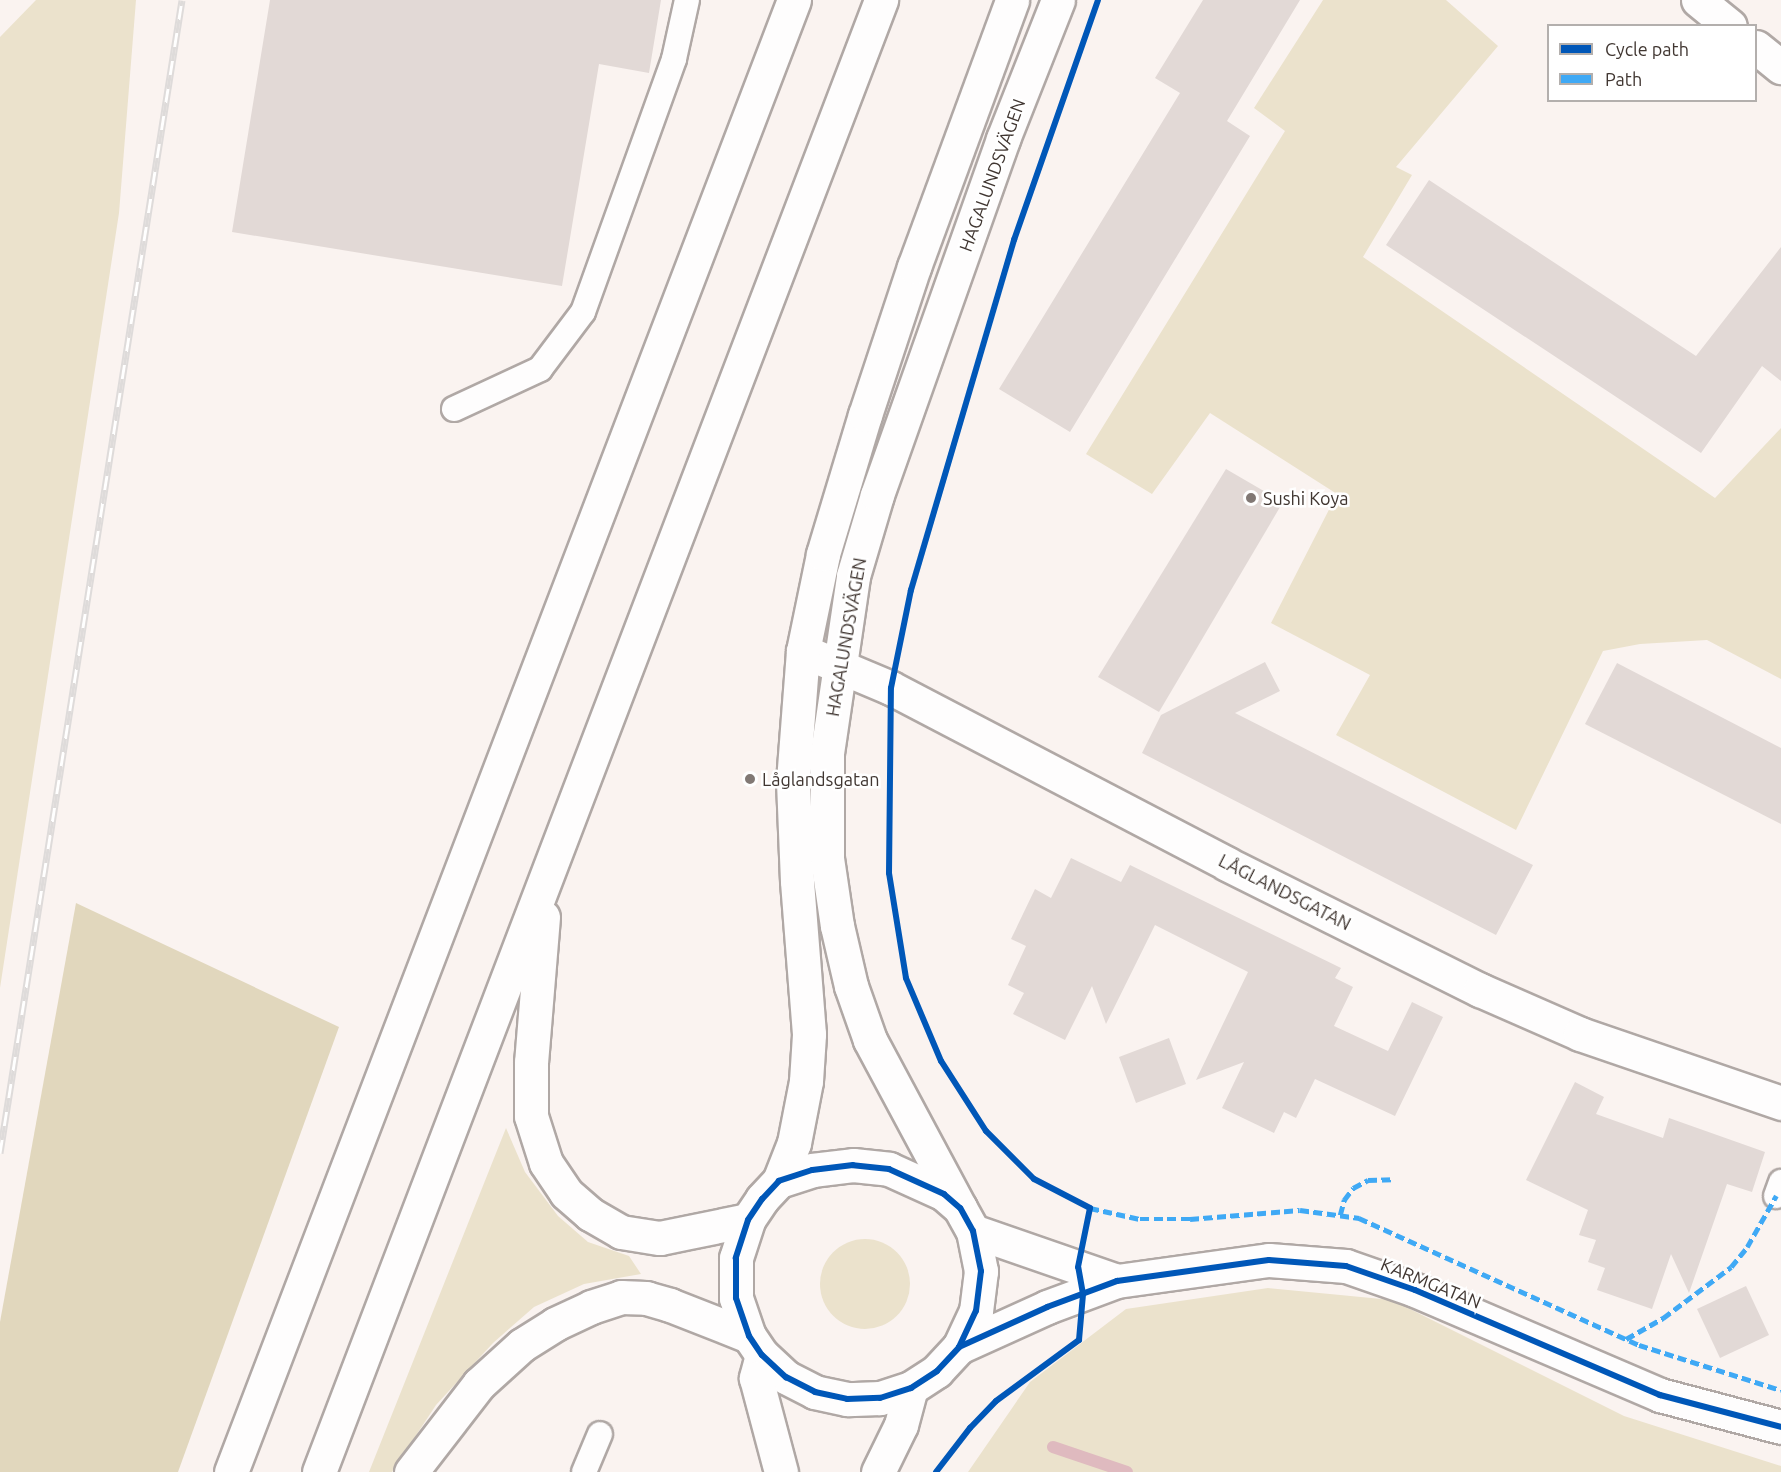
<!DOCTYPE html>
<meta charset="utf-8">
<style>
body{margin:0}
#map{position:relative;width:1781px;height:1472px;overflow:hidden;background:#faf3f0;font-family:Ubuntu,sans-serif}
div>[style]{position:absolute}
.green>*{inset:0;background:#ebe2cc}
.round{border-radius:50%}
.forest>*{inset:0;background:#e1d7bd}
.stream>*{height:12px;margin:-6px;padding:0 6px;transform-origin:6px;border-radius:6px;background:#dfbabf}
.building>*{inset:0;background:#e2d9d6}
.roads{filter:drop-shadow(2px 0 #b0a8a5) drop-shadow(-2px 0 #b0a8a5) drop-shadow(0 2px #b0a8a5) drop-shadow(0 -2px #b0a8a5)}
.service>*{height:24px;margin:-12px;padding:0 12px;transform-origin:12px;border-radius:12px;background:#fefdfd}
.minor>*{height:33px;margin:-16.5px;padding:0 16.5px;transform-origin:16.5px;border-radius:16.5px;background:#fefdfd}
.tertiary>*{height:33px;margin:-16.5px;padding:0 16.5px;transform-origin:16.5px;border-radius:16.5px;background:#fefdfd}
.motorway>*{height:33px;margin:-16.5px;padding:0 16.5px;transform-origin:16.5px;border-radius:16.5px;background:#fefdfd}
.rail>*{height:7px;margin-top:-3.5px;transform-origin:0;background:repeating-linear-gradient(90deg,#fff 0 14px,#dedbda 0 28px);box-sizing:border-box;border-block:2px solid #dedbda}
.quiet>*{height:4.5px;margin-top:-2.25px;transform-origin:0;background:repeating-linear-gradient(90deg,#3fa9f5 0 9px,transparent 0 13.5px)}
.cycleway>*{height:6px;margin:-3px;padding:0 3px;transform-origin:3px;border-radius:3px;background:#0057b8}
.dots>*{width:16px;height:16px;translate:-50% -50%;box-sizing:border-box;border:3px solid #fff;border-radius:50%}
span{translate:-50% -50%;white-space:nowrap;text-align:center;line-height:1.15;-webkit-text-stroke:5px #fff;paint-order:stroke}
.street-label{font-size:18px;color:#403631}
.poi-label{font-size:18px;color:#403631}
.left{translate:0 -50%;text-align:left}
.legend{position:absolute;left:1547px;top:24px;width:210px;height:78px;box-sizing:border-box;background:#fff;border:2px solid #b3afad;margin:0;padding:8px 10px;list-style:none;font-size:18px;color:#403631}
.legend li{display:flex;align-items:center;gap:12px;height:30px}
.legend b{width:30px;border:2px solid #b3afad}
</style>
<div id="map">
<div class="green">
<div style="clip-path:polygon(36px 0,136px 0,119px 213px,0 988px,0 37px)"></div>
<div style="clip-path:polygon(1323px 0,1446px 0,1498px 46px,1396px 167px,1412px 175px,1363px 257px,1715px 498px,1781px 428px,1781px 679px,1707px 640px,1640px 644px,1603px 651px,1516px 830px,1336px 735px,1370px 675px,1271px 623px,1337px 494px,1210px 413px,1152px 494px,1086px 454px,1285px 131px,1254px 108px)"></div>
<div style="clip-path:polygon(506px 1128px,525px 1172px,558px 1216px,588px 1242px,629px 1256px,641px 1274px,584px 1284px,534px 1307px,493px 1343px,436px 1405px,392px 1472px,369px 1472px)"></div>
<div class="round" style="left:820px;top:1239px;width:90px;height:90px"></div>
<div style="clip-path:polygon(1268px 1288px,1392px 1300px,1624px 1416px,1781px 1466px,1781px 1472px,968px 1472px,1030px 1382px,1126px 1309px)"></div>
</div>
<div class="forest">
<div style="clip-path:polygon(76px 903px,339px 1027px,178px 1472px,0 1472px,0 1322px)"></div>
</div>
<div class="stream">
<div style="left:1053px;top:1447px;width:78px;rotate:18.7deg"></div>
</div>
<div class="building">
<div style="clip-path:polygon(270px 0,661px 0,649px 73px,599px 64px,562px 286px,232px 232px)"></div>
<div style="clip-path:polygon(1203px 0,1300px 0,1227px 121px,1250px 136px,1070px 432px,999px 389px,1180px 93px,1155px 78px)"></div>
<div style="clip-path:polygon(1429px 180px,1696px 356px,1781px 247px,1781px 381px,1762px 366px,1701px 453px,1386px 245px)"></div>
<div style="clip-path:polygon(1226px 469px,1283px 502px,1159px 712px,1098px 677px)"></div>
<div style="clip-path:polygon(1265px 662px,1280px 691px,1235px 713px,1533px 865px,1496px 935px,1142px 753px,1161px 715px)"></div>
<div style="clip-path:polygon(1617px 663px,1781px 748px,1781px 824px,1585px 724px)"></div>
<div style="clip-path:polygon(1071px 858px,1121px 882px,1130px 865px,1341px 968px,1335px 978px,1353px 987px,1334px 1026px,1388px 1051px,1412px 1002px,1443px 1017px,1395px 1116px,1315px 1079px,1296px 1118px,1284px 1112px,1274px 1133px,1222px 1108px,1244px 1062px,1196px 1080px,1248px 972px,1155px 925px,1106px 1024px,1092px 986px,1065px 1040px,1013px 1014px,1024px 993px,1008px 985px,1026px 946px,1011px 939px,1035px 889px,1051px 898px)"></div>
<div style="clip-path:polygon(1169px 1038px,1186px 1084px,1136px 1103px,1119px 1057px)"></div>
<div style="clip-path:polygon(1575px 1082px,1604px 1097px,1596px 1114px,1663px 1138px,1669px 1118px,1765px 1152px,1752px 1192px,1727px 1184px,1689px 1293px,1671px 1254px,1652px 1309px,1597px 1290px,1605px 1268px,1588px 1262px,1596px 1240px,1579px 1235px,1588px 1210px,1526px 1180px)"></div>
<div style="clip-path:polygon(1746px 1286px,1769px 1335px,1720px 1358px,1697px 1309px)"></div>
</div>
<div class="roads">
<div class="service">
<div style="left:454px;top:409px;width:95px;rotate:-24.9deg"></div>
<div style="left:540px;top:369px;width:71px;rotate:-53deg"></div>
<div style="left:583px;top:312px;width:269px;rotate:-70.2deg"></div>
<div style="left:674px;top:59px;width:60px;rotate:-77.6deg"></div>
<div style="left:1776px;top:1196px;width:15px;rotate:-70deg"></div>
<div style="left:584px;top:1472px;width:41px;rotate:-67.2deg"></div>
</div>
<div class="minor">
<div style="left:1698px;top:0;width:41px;rotate:39.1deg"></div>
<div style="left:1756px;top:47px;width:32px;rotate:39deg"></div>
<div style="left:803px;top:651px;width:95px;rotate:22.8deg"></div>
<div style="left:891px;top:688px;width:379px;rotate:27.6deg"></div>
<div style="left:1227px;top:864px;width:283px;rotate:26.5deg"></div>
<div style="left:1480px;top:990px;width:109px;rotate:23.7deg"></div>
<div style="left:1580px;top:1034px;width:213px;rotate:18.9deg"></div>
<div style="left:973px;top:1231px;width:152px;rotate:19.1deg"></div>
<div style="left:959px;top:1347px;width:97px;rotate:-24.4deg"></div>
<div style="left:1047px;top:1307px;width:75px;rotate:-20.4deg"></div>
<div style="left:1117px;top:1281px;width:153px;rotate:-7.9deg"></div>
<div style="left:1269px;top:1260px;width:77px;rotate:4.5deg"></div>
<div style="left:1346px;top:1266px;width:73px;rotate:19.2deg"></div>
<div style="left:1415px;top:1290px;width:267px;rotate:23.2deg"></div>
<div style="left:1660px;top:1395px;width:125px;rotate:14.8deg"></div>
</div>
<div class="tertiary">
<div style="left:853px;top:1165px;width:36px;rotate:6deg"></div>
<div style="left:889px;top:1169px;width:60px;rotate:24.4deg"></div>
<div style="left:944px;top:1194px;width:21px;rotate:41deg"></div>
<div style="left:960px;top:1208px;width:26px;rotate:61deg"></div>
<div style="left:973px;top:1231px;width:41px;rotate:78.7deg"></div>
<div style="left:981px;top:1271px;width:40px;rotate:97.1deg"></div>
<div style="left:976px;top:1311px;width:40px;rotate:115deg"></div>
<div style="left:959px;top:1347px;width:33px;rotate:133deg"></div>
<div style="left:937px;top:1371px;width:31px;rotate:147deg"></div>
<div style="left:911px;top:1388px;width:33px;rotate:162deg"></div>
<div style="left:880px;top:1398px;width:33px;rotate:178deg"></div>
<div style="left:847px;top:1399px;width:33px;rotate:-168deg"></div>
<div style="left:815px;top:1392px;width:33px;rotate:-153deg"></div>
<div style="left:786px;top:1377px;width:33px;rotate:-137deg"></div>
<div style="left:762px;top:1355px;width:23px;rotate:-124deg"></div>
<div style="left:749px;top:1336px;width:40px;rotate:-108.9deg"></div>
<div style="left:736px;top:1298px;width:40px;rotate:-90deg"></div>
<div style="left:736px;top:1258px;width:40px;rotate:-72deg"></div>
<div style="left:748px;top:1220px;width:25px;rotate:-56deg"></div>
<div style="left:762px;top:1199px;width:25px;rotate:-47deg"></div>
<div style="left:779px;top:1181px;width:35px;rotate:-18deg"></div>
<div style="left:812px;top:1170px;width:41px;rotate:-7deg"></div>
<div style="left:779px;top:1181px;width:41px;rotate:-68.5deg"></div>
<div style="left:794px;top:1143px;width:63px;rotate:-79deg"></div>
<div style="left:806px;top:1081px;width:47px;rotate:-86.3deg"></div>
<div style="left:809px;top:1034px;width:153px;rotate:-94.5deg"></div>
<div style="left:797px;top:881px;width:100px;rotate:-92.3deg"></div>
<div style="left:793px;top:781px;width:130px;rotate:-85.6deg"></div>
<div style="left:803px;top:651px;width:99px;rotate:-78.3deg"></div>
<div style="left:823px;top:554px;width:145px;rotate:-73.2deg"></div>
<div style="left:865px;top:415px;width:156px;rotate:-71.7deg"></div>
<div style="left:914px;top:267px;width:284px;rotate:-69.8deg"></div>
<div style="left:960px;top:1208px;width:191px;rotate:-118.2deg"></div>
<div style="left:870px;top:1040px;width:57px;rotate:-109.4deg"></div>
<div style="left:851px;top:986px;width:62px;rotate:-103.1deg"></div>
<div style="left:837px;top:926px;width:69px;rotate:-98.4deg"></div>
<div style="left:827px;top:858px;width:105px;rotate:-90deg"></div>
<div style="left:827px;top:753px;width:179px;rotate:-81.6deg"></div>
<div style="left:853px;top:576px;width:84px;rotate:-73.5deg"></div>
<div style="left:877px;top:495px;width:378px;rotate:-70.5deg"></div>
<div style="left:1003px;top:139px;width:149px;rotate:-68.4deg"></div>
<div style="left:762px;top:1355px;width:24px;rotate:105deg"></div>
<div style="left:756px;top:1378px;width:97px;rotate:75.1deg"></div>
<div style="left:878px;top:1472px;width:52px;rotate:-63.9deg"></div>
<div style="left:901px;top:1425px;width:38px;rotate:-75deg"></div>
</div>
<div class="motorway">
<div style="left:543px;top:917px;width:145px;rotate:94.7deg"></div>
<div style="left:531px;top:1062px;width:54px;rotate:90deg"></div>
<div style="left:531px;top:1116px;width:49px;rotate:72.3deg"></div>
<div style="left:546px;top:1163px;width:36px;rotate:56deg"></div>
<div style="left:566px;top:1193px;width:32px;rotate:41deg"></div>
<div style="left:590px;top:1214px;width:36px;rotate:30deg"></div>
<div style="left:621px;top:1232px;width:39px;rotate:9deg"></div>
<div style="left:660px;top:1238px;width:90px;rotate:-11.6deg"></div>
<div style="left:231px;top:1472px;width:1576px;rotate:-69.07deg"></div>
<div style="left:319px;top:1472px;width:1576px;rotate:-69.1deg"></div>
<div style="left:411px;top:1472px;width:111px;rotate:-52.3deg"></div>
<div style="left:479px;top:1384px;width:58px;rotate:-42.2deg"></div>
<div style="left:522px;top:1345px;width:39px;rotate:-32deg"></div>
<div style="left:555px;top:1324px;width:40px;rotate:-25deg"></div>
<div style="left:591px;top:1307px;width:32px;rotate:-18deg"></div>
<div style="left:621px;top:1297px;width:25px;rotate:2deg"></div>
<div style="left:646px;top:1298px;width:25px;rotate:16deg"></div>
<div style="left:670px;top:1305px;width:85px;rotate:21.4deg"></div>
</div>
</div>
<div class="rail">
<div style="left:0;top:1153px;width:1167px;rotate:-81.03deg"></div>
</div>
<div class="quiet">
<div style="left:1090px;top:1208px;width:51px;rotate:12.4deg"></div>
<div style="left:1140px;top:1219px;width:50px"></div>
<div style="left:1190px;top:1219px;width:110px;rotate:-4.7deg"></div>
<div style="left:1300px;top:1210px;width:60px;rotate:7.7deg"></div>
<div style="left:1359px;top:1218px;width:307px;rotate:24.4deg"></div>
<div style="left:1639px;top:1345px;width:149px;rotate:17.6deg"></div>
<div style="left:1340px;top:1215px;width:16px;rotate:-75deg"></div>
<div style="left:1344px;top:1200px;width:15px;rotate:-53deg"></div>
<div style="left:1353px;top:1188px;width:17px;rotate:-28deg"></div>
<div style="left:1368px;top:1180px;width:25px;rotate:-2deg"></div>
<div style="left:1626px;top:1339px;width:43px;rotate:-29.6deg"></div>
<div style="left:1663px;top:1318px;width:85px;rotate:-36.9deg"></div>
<div style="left:1731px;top:1267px;width:26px;rotate:-51deg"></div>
<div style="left:1747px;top:1247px;width:59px;rotate:-60.4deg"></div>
</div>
<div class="cycleway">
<div style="left:959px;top:1347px;width:40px;rotate:-65deg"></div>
<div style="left:976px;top:1311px;width:40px;rotate:-82.9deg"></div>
<div style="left:981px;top:1271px;width:41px;rotate:-101.3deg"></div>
<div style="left:973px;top:1231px;width:26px;rotate:-119deg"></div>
<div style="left:960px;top:1208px;width:21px;rotate:-139deg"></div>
<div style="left:944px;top:1194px;width:60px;rotate:-155.6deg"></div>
<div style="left:889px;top:1169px;width:36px;rotate:-174deg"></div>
<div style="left:853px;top:1165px;width:41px;rotate:173deg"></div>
<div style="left:812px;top:1170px;width:35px;rotate:162deg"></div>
<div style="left:779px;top:1181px;width:25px;rotate:133deg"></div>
<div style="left:762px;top:1199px;width:25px;rotate:124deg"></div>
<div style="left:748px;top:1220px;width:40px;rotate:108deg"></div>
<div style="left:736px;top:1258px;width:40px;rotate:90deg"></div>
<div style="left:736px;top:1298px;width:40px;rotate:71.1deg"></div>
<div style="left:749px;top:1336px;width:23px;rotate:56deg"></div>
<div style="left:762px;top:1355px;width:33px;rotate:43deg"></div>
<div style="left:786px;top:1377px;width:33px;rotate:27deg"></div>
<div style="left:815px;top:1392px;width:33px;rotate:12deg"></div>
<div style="left:847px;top:1399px;width:33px;rotate:-2deg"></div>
<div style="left:880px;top:1398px;width:33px;rotate:-18deg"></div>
<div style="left:911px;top:1388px;width:31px;rotate:-33deg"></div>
<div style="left:937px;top:1371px;width:33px;rotate:-47deg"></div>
<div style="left:959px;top:1347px;width:97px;rotate:-24.4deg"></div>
<div style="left:1047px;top:1307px;width:75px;rotate:-20.4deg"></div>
<div style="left:1117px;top:1281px;width:153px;rotate:-7.9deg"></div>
<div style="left:1269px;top:1260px;width:77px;rotate:4.5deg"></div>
<div style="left:1346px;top:1266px;width:73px;rotate:19.2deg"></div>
<div style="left:1415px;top:1290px;width:267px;rotate:23.2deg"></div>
<div style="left:1660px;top:1395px;width:125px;rotate:14.8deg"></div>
<div style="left:936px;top:1472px;width:56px;rotate:-52.3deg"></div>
<div style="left:970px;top:1428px;width:37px;rotate:-46deg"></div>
<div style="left:996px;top:1401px;width:103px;rotate:-36.3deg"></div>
<div style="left:1079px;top:1340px;width:46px;rotate:-85deg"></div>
<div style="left:1083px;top:1294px;width:27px;rotate:-100deg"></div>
<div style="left:1078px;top:1267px;width:60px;rotate:-78.5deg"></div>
<div style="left:1090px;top:1208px;width:63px;rotate:-152.6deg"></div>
<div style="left:1034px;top:1179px;width:68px;rotate:-135deg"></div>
<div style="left:986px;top:1131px;width:83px;rotate:-122.7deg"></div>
<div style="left:941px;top:1061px;width:90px;rotate:-112.9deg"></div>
<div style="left:906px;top:978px;width:106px;rotate:-99.2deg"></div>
<div style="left:889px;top:873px;width:185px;rotate:-89.4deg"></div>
<div style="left:891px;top:688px;width:100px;rotate:-78.5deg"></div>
<div style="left:911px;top:590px;width:365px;rotate:-73.6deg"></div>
<div style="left:1014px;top:240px;width:254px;rotate:-70.7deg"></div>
</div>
<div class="dots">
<div style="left:1251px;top:498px;background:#817874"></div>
<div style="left:750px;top:779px;background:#817874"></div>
</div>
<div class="street-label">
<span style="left:992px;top:175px;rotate:-70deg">HAGALUNDSVÄGEN</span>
<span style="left:846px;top:637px;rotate:-80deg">HAGALUNDSVÄGEN</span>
<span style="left:1285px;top:892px;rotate:27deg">LÅGLANDSGATAN</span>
<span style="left:1431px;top:1283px;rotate:22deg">KARMGATAN</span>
</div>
<div class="poi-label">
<span class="left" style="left:1263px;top:498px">Sushi Koya</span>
<span class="left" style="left:762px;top:779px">Låglandsgatan</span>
</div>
<ul class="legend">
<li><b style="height:8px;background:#0057b8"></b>Cycle path</li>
<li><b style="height:8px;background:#3fa9f5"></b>Path</li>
</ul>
</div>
